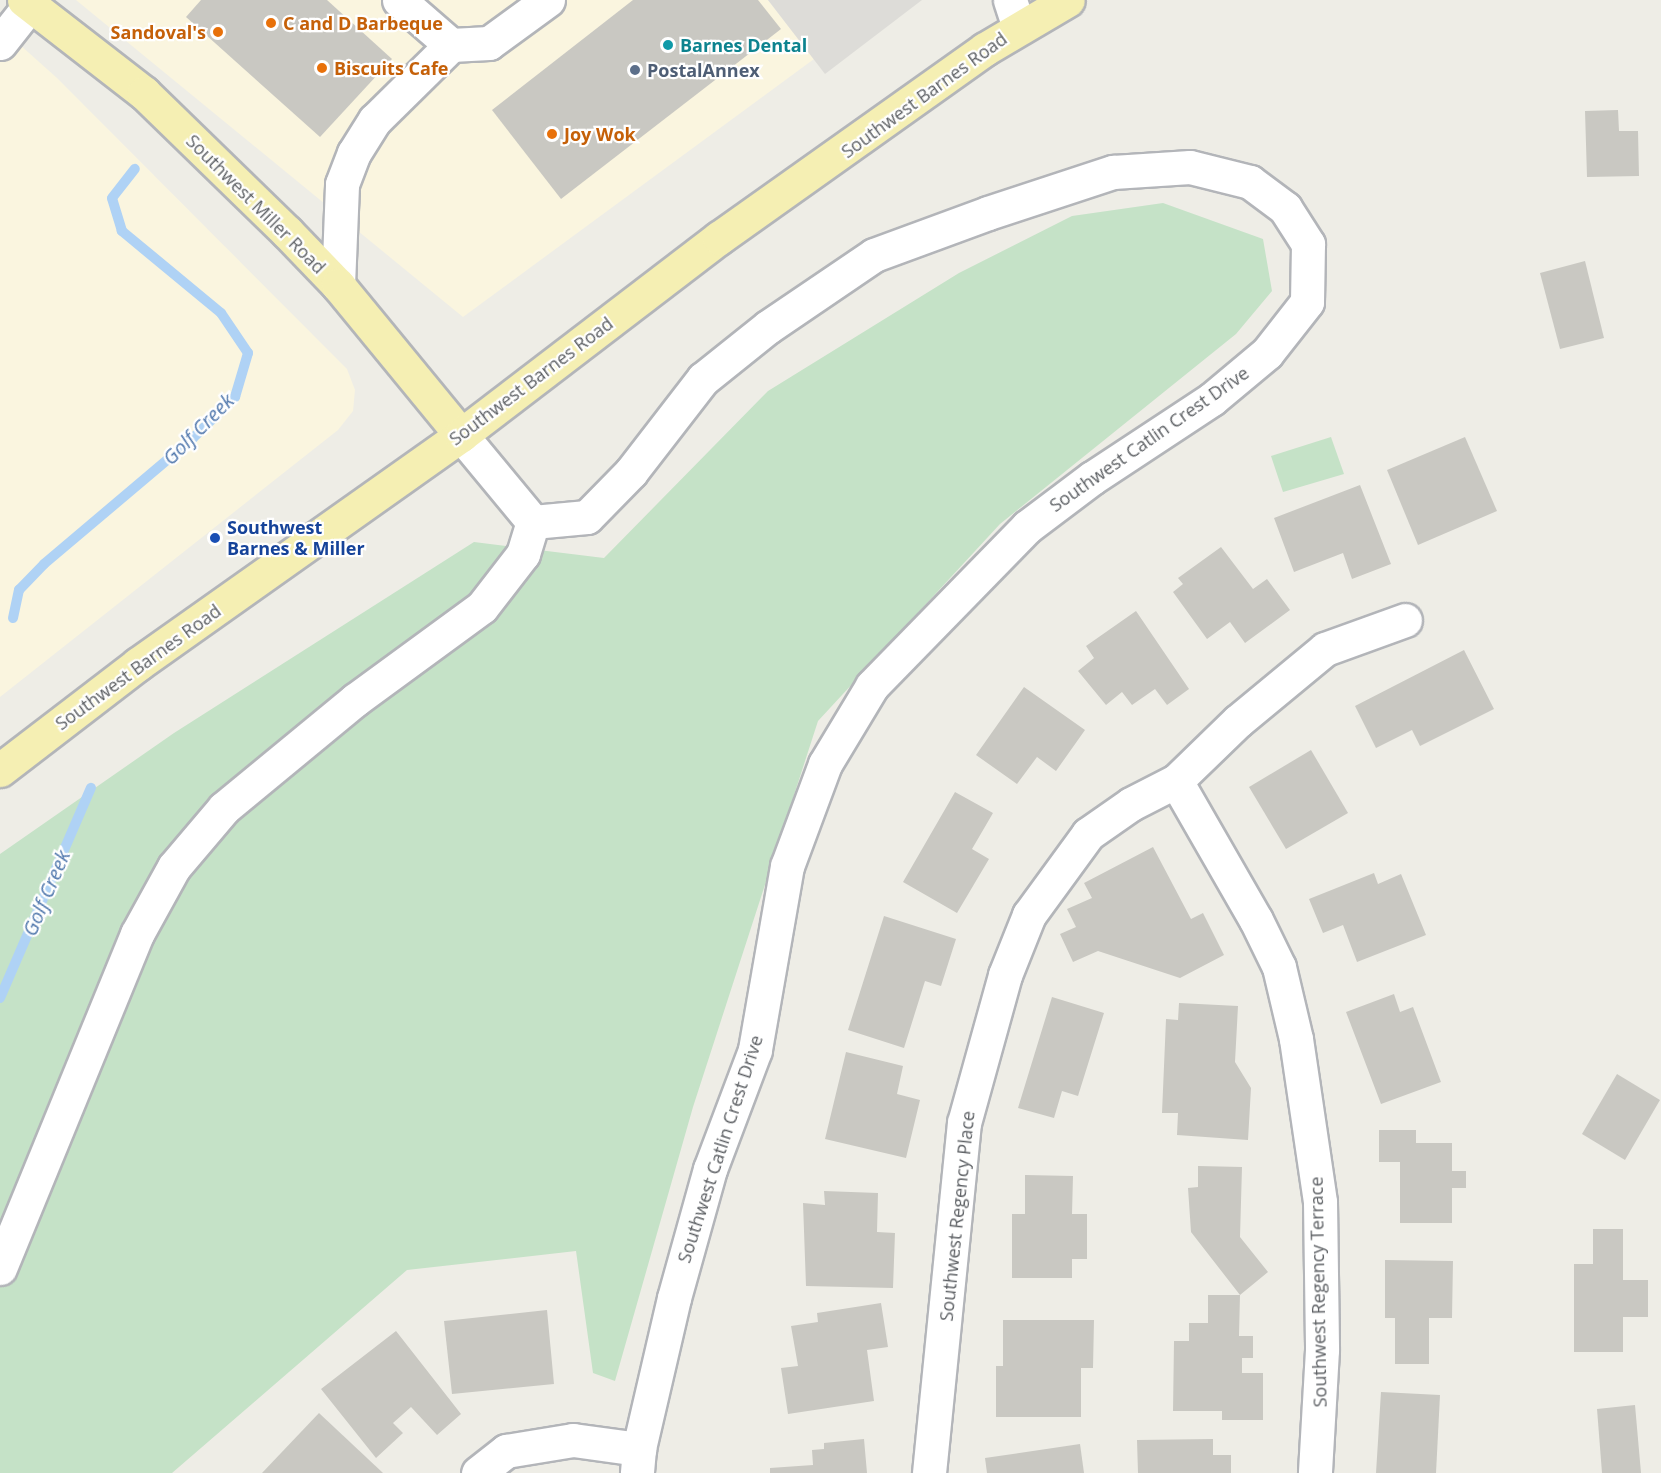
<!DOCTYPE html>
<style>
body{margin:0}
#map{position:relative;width:1661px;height:1473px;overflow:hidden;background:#eeede6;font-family:"Open Sans",sans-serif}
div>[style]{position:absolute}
.commercial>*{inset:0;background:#faf5df}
.industrial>*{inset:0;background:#dddcd8}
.green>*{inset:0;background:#c5e2c7}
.stream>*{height:10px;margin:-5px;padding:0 5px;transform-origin:5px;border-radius:5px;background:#afd2f5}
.building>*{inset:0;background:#c9c8c2}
.roads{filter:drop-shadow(2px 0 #b3b5b9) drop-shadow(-2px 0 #b3b5b9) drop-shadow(0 2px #b3b5b9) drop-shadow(0 -2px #b3b5b9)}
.minor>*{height:33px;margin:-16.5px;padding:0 16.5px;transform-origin:16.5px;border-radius:16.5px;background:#fff}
.major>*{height:33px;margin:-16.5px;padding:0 16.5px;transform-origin:16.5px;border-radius:16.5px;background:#f5efb3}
.dots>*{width:16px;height:16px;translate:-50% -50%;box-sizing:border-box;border:3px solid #fff;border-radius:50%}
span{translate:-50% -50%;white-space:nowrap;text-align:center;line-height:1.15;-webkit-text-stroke:4.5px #fff;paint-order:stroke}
.food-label{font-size:18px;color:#c56008;font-weight:700}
.left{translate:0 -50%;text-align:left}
.right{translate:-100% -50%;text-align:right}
.culture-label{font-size:18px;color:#0d838f;font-weight:700}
.service-label{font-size:18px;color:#4e5e75;font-weight:700}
.street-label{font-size:18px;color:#5d6064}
.transit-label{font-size:18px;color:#164399;font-weight:700}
.water-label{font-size:20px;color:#5178ad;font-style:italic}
</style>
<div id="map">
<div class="commercial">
<div style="clip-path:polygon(76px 0,768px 0,814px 59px,463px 317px)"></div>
<div style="clip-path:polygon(0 27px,57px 78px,347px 369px,355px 390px,353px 411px,338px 430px,0 697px)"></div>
</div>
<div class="industrial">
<div style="clip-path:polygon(768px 0,922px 0,825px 74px)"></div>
</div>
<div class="green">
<div style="clip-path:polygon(1163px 203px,1263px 239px,1272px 291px,1236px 334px,1000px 524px,818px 721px,693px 1107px,615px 1381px,593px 1373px,576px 1251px,407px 1270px,172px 1473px,0 1473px,0 854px,174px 733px,474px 542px,604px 558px,768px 391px,959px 273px,1072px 216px)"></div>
<div style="clip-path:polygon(1331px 437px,1344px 474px,1283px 492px,1271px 456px)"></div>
</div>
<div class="stream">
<div style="left:13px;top:618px;width:29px;rotate:-78deg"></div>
<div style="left:19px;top:590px;width:36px;rotate:-46deg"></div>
<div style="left:44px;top:564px;width:195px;rotate:-40.2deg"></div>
<div style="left:193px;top:438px;width:59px;rotate:-44.3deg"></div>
<div style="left:235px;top:397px;width:46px;rotate:-73.5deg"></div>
<div style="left:248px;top:353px;width:48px;rotate:-124deg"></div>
<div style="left:221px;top:313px;width:129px;rotate:-140.4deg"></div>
<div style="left:122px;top:231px;width:34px;rotate:-107deg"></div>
<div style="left:112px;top:198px;width:37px;rotate:-52deg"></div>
<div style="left:0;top:998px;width:229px;rotate:-66.6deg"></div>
</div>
<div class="building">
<div style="clip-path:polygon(201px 0,327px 0,392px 59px,320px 137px,186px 17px)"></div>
<div style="clip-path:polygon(633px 0,758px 0,781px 29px,561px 199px,492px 110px)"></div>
<div style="clip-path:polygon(1618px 110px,1619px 131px,1638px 131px,1639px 176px,1587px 177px,1585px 111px)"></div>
<div style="clip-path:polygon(1585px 261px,1604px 338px,1560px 349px,1540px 273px)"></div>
<div style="clip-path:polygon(1465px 437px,1497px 511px,1418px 545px,1387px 470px)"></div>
<div style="clip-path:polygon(1360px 485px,1391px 564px,1352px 579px,1343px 553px,1294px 572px,1274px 518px)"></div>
<div style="clip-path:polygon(1221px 547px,1253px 589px,1267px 579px,1290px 610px,1245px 643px,1230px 622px,1207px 639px,1173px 592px,1183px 584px,1178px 578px)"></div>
<div style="clip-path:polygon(1136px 611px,1189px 689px,1167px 705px,1155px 689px,1132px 705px,1122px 692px,1106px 705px,1078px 671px,1094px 658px,1086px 646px)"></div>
<div style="clip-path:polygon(1464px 650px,1494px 709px,1420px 746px,1412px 730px,1376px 748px,1355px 706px)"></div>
<div style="clip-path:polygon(1024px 687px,1085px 730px,1056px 771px,1037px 757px,1017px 784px,976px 755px)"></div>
<div style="clip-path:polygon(1311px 750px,1348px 813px,1286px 849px,1249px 787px)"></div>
<div style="clip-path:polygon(955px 792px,993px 813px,972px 849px,989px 859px,957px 913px,903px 882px)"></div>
<div style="clip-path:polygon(1153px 847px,1191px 919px,1203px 913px,1224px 955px,1180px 978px,1098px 951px,1073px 962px,1060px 934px,1076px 927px,1067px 909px,1092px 898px,1084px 883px)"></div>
<div style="clip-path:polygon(1374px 873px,1378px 884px,1401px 874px,1426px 935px,1357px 962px,1343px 925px,1323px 933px,1309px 899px)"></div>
<div style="clip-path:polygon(884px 916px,956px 939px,941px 986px,925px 981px,904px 1048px,848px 1030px)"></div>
<div style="clip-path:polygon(1394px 994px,1400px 1012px,1413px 1007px,1441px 1082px,1381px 1104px,1346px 1012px)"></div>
<div style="clip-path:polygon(1052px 997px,1104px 1013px,1078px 1096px,1062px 1091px,1054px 1118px,1018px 1108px)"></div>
<div style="clip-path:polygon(1179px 1003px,1238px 1006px,1235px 1062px,1251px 1088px,1248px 1140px,1177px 1135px,1178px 1113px,1162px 1113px,1166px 1019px,1178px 1020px)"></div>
<div style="clip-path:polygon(846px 1052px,903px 1066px,897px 1094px,920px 1100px,906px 1158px,825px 1139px)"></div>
<div style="clip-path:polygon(1617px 1074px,1660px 1100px,1625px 1160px,1582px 1134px)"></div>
<div style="clip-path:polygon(1379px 1130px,1416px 1130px,1416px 1143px,1452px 1143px,1452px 1171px,1466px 1171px,1466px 1188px,1452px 1188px,1452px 1223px,1400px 1223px,1400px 1162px,1379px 1162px)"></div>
<div style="clip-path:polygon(1198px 1166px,1242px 1167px,1240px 1237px,1268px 1272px,1240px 1295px,1239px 1336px,1253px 1336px,1253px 1358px,1242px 1358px,1242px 1373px,1263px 1373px,1263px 1420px,1222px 1420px,1222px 1411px,1173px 1411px,1174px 1341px,1189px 1341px,1189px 1323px,1208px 1323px,1208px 1295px,1240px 1295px,1191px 1232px,1188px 1188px,1198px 1187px)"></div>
<div style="clip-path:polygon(1025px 1175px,1073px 1176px,1072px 1214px,1087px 1214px,1087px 1259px,1072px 1259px,1072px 1278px,1012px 1278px,1012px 1214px,1025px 1214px)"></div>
<div style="clip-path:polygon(824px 1191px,878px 1193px,877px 1232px,895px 1233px,893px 1288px,806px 1286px,803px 1203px,825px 1205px)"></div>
<div style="clip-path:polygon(1593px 1229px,1623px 1229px,1623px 1280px,1648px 1280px,1648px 1317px,1623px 1317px,1623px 1352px,1574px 1352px,1574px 1264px,1593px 1264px)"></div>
<div style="clip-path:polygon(1385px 1260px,1453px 1261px,1452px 1318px,1429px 1318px,1429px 1364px,1395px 1364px,1395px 1318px,1385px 1318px)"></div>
<div style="clip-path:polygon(881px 1303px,888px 1347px,867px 1350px,874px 1401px,788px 1414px,781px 1368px,798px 1366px,791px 1326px,818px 1322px,817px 1313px)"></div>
<div style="clip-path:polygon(547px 1310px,554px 1384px,452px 1394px,444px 1321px)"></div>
<div style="clip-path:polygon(1003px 1320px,1094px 1320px,1093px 1368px,1081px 1368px,1081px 1417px,996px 1417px,996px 1366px,1003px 1366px)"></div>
<div style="clip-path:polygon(396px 1331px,461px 1414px,437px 1435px,411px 1407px,393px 1423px,403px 1433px,376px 1458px,321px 1389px)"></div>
<div style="clip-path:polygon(1381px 1392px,1440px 1395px,1436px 1473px,1376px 1473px)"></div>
<div style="clip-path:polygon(1635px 1405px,1641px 1473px,1602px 1473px,1597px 1409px)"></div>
<div style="clip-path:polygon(319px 1413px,383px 1473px,262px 1473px)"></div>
<div style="clip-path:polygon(864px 1439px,867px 1473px,770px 1473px,770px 1468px,813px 1465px,812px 1450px,824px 1449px,824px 1443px)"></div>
<div style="clip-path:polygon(1213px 1439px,1213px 1455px,1231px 1455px,1231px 1473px,1138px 1473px,1137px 1440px)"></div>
<div style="clip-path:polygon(1080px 1444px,1084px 1473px,987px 1473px,985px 1458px)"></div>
</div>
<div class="roads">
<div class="minor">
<div style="left:399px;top:0;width:69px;rotate:40.9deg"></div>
<div style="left:451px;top:45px;width:38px;rotate:-3deg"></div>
<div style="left:489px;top:43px;width:73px;rotate:-36.1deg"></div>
<div style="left:1010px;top:0;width:28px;rotate:72deg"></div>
<div style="left:0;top:43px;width:55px;rotate:-51.7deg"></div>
<div style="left:338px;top:285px;width:101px;rotate:-87.7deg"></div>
<div style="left:342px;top:184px;width:33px;rotate:-69deg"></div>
<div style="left:354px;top:153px;width:39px;rotate:-58deg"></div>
<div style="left:375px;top:120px;width:107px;rotate:-44.6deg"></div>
<div style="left:461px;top:435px;width:113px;rotate:50.4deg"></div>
<div style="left:533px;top:522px;width:54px;rotate:-5.3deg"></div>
<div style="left:587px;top:517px;width:63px;rotate:-45.6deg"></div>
<div style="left:631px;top:472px;width:118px;rotate:-52.3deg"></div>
<div style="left:703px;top:379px;width:83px;rotate:-38.7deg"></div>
<div style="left:768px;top:327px;width:128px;rotate:-34.2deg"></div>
<div style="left:874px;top:255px;width:121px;rotate:-20.2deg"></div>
<div style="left:988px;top:213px;width:132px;rotate:-18.2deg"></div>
<div style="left:1113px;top:172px;width:77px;rotate:-3.7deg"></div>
<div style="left:1190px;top:167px;width:62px;rotate:14deg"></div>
<div style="left:1250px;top:182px;width:44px;rotate:36.6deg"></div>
<div style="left:1285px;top:208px;width:43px;rotate:57.4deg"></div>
<div style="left:1308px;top:244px;width:58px;rotate:91deg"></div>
<div style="left:1307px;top:302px;width:65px;rotate:128.1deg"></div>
<div style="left:1267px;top:353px;width:72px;rotate:140.1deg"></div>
<div style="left:1212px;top:399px;width:144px;rotate:146.6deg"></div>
<div style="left:1092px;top:478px;width:81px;rotate:143deg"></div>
<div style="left:1027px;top:527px;width:222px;rotate:134.3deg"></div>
<div style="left:872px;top:686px;width:91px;rotate:121.1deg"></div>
<div style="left:825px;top:764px;width:109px;rotate:110.4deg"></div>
<div style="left:787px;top:866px;width:187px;rotate:99.9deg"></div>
<div style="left:755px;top:1050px;width:127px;rotate:110.7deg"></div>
<div style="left:710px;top:1169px;width:134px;rotate:105.6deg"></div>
<div style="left:674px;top:1298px;width:155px;rotate:103.1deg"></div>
<div style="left:639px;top:1449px;width:24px;rotate:95deg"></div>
<div style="left:1176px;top:781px;width:160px;rotate:60.1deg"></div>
<div style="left:1256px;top:920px;width:52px;rotate:63.9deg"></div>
<div style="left:1279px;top:967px;width:74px;rotate:76.7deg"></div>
<div style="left:1296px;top:1039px;width:165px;rotate:81.6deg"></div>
<div style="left:1320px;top:1202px;width:148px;rotate:89.2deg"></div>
<div style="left:1322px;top:1350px;width:123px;rotate:93.3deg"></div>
<div style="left:0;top:1268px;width:361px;rotate:-67.7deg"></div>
<div style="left:137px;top:934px;width:77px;rotate:-61.1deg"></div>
<div style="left:174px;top:867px;width:77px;rotate:-49.7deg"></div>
<div style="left:224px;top:808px;width:170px;rotate:-39.5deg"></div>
<div style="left:355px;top:700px;width:157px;rotate:-36.2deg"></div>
<div style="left:482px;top:607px;width:67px;rotate:-52.3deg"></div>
<div style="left:523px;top:554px;width:34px;rotate:-73deg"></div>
<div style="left:478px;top:1473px;width:36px;rotate:-38deg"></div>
<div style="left:506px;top:1451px;width:68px;rotate:-9.3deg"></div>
<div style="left:573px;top:1440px;width:67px;rotate:7.8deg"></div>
<div style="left:929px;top:1473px;width:352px;rotate:-84.3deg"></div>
<div style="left:964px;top:1123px;width:154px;rotate:-74.5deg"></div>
<div style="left:1005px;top:975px;width:65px;rotate:-68.2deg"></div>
<div style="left:1029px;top:915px;width:100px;rotate:-53.9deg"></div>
<div style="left:1088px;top:834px;width:52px;rotate:-34.9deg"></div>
<div style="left:1131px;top:804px;width:51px;rotate:-27.1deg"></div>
<div style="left:1176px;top:781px;width:86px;rotate:-44.1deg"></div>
<div style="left:1238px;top:721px;width:113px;rotate:-39.6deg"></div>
<div style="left:1325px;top:649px;width:85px;rotate:-19.9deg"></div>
</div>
<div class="major">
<div style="left:24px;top:0;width:152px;rotate:37.8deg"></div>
<div style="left:144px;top:93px;width:199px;rotate:44.2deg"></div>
<div style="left:287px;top:232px;width:74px;rotate:46.1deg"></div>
<div style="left:338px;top:285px;width:194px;rotate:50.6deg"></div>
<div style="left:0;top:770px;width:174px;rotate:-37.5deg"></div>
<div style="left:138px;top:664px;width:396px;rotate:-35.3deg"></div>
<div style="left:461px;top:435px;width:325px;rotate:-37.4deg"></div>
<div style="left:719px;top:238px;width:326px;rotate:-35.4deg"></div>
<div style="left:985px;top:49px;width:96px;rotate:-30.6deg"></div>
</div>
</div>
<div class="dots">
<div style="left:271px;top:23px;background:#e8710a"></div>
<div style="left:218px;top:32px;background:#e8710a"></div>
<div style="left:668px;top:45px;background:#0f9aa8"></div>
<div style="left:322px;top:68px;background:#e8710a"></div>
<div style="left:635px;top:70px;background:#5c6f8a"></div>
<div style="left:552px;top:134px;background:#e8710a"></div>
<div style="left:215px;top:538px;background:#1a4fb4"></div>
</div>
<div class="food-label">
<span class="left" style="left:283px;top:23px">C and D Barbeque</span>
<span class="right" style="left:206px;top:32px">Sandoval's</span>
<span class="left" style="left:334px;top:68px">Biscuits Cafe</span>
<span class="left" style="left:564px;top:134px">Joy Wok</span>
</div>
<div class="culture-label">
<span class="left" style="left:680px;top:45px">Barnes Dental</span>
</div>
<div class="service-label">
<span class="left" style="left:647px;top:70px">PostalAnnex</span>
</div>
<div class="street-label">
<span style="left:924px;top:95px;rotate:-36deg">Southwest Barnes Road</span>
<span style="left:256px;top:204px;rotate:45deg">Southwest Miller Road</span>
<span style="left:531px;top:381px;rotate:-37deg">Southwest Barnes Road</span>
<span style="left:1149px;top:439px;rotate:-35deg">Southwest Catlin Crest Drive</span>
<span style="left:138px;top:667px;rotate:-36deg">Southwest Barnes Road</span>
<span style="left:720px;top:1149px;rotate:-72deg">Southwest Catlin Crest Drive</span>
<span style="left:957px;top:1216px;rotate:-84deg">Southwest Regency Place</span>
<span style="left:1318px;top:1292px;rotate:-91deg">Southwest Regency Terrace</span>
</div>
<div class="transit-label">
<span class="left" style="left:227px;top:538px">Southwest<br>Barnes &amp; Miller</span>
</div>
<div class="water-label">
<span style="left:198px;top:429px;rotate:-45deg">Golf Creek</span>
<span style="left:46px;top:893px;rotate:-67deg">Golf Creek</span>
</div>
</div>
